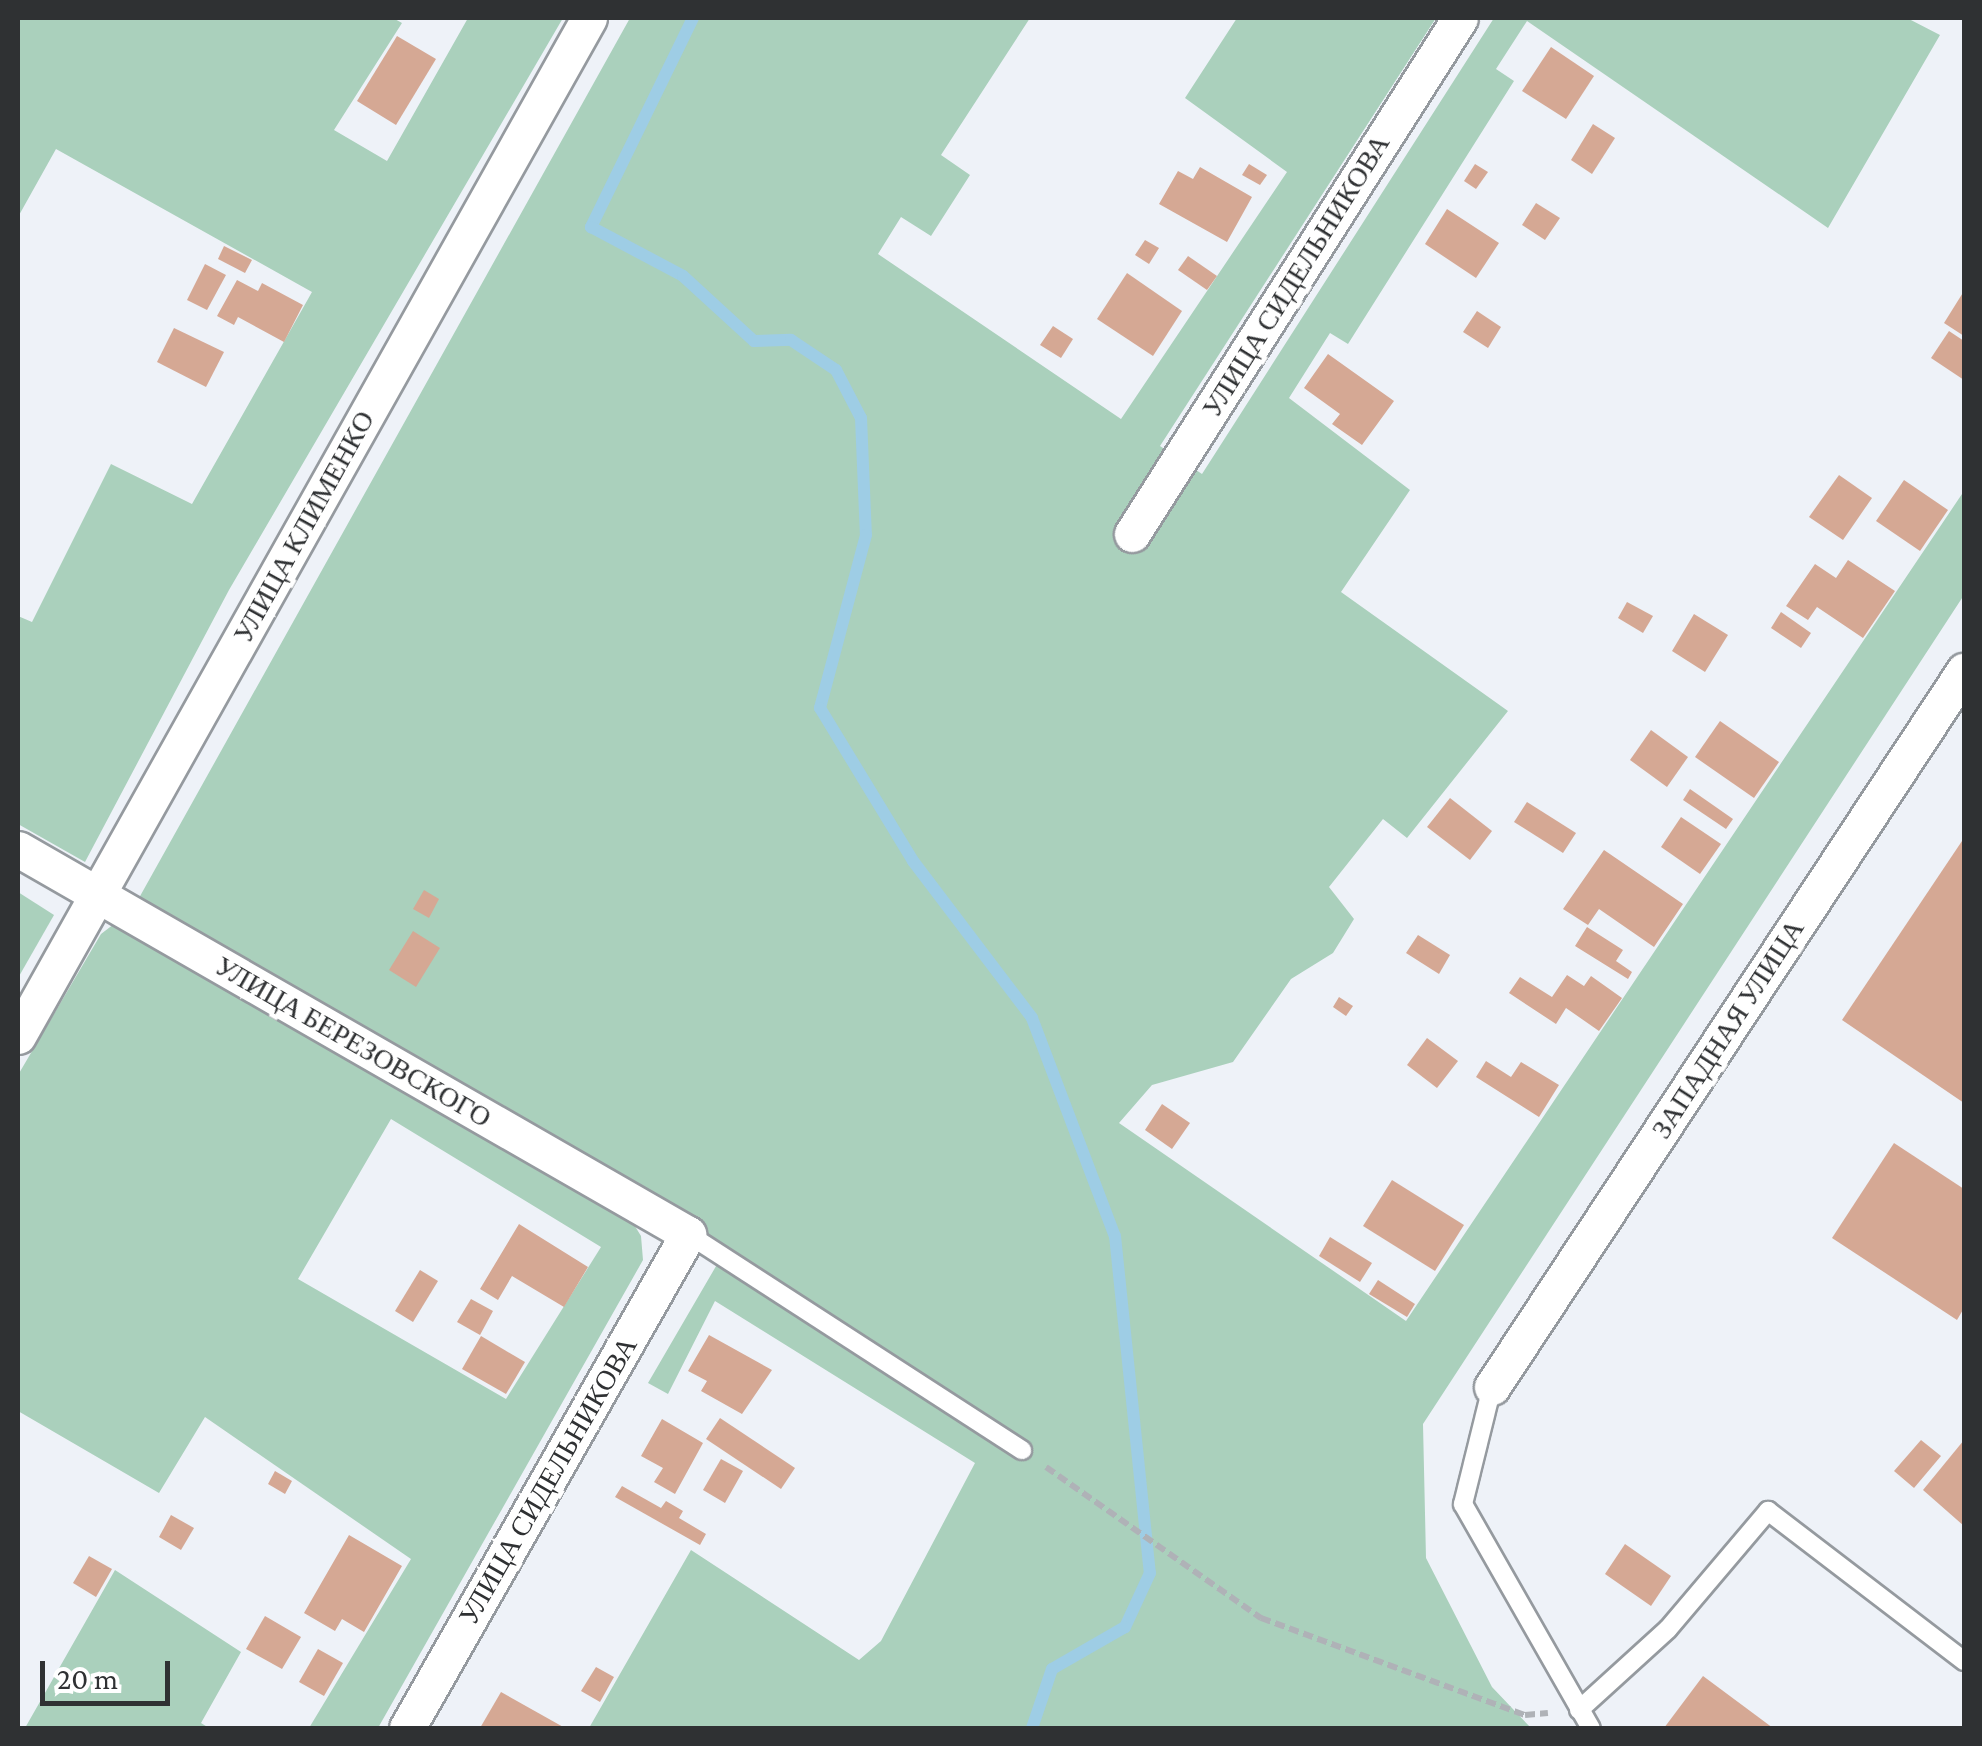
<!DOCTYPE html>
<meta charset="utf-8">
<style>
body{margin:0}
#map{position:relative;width:1982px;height:1746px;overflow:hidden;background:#eef2f8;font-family:"Crimson Pro",serif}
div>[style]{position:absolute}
.green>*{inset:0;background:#aad0bc}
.stream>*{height:12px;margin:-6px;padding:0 6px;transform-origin:6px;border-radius:6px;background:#9ecde5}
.building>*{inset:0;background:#d5a894}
.path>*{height:6px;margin-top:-3px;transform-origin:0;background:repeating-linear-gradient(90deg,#afb2b7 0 10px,transparent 0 15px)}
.roads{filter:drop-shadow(2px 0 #959a9f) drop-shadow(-2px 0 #959a9f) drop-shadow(0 2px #959a9f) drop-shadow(0 -2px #959a9f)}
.lane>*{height:18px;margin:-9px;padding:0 9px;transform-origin:9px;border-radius:9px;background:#fff}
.street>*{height:35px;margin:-17.5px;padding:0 17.5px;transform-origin:17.5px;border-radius:17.5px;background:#fff}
span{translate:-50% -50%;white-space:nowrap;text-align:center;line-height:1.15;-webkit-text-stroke:9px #fff;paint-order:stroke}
.street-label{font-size:28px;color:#2f3133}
.frame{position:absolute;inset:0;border:20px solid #2f3133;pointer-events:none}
.scale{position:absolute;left:40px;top:1661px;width:130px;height:45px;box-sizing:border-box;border:5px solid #2f3133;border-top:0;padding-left:12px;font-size:30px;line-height:35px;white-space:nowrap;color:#2f3133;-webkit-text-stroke:8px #fff;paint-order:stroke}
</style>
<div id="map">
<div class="green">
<div style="clip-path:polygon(18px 18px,393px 18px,402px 23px,334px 130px,387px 161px,468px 18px,563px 18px,229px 590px,85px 862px,18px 824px,18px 616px,32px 622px,111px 464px,192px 504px,312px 292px,56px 149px,18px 217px)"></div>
<div style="clip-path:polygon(630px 18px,1030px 18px,941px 155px,970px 175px,931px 236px,901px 217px,878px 254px,1121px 419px,1287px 172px,1185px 98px,1237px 18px,1436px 18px,1160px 446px,1202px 474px,1494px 18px,1907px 18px,1940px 35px,1828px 228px,1527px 21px,1496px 69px,1514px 81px,1348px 344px,1330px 333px,1289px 398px,1410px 490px,1341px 592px,1508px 711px,1407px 838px,1383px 819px,1329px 887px,1354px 919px,1333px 953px,1291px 979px,1233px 1062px,1152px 1085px,1119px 1123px,1406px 1321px,1964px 491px,1964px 595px,1423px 1424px,1426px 1558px,1492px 1687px,1531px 1728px,589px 1728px,691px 1550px,859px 1660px,881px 1641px,975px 1463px,715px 1301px,668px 1394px,648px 1383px,726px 1249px,573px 1150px,139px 898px)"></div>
<div style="clip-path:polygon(18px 892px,54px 915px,18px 978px)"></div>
<div style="clip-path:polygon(evenodd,114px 924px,131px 928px,633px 1223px,641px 1236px,643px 1260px,378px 1728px,309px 1728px,411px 1559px,205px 1417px,159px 1493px,18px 1411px,18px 1075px,101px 934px,114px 924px,391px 1119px,601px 1247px,506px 1399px,298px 1279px,391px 1119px)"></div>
<div style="clip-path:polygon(115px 1570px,241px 1652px,201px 1723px,209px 1728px,25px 1728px)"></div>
</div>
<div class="stream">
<div style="left:693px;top:18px;width:233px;rotate:116deg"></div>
<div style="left:591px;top:227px;width:104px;rotate:28deg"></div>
<div style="left:683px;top:276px;width:96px;rotate:42.5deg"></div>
<div style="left:754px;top:341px;width:37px;rotate:-2deg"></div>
<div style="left:791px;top:340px;width:54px;rotate:33.7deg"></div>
<div style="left:836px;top:370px;width:54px;rotate:62.5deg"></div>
<div style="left:861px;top:418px;width:117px;rotate:87.6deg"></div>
<div style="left:866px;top:535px;width:179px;rotate:104.9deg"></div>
<div style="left:820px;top:708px;width:179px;rotate:58.7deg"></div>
<div style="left:913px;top:861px;width:197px;rotate:52.8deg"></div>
<div style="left:1032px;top:1018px;width:233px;rotate:69.2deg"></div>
<div style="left:1115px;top:1236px;width:339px;rotate:84.1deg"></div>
<div style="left:1150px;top:1573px;width:60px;rotate:114.8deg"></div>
<div style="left:1125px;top:1627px;width:84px;rotate:150.1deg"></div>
<div style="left:1052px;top:1669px;width:62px;rotate:108.7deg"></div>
</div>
<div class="building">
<div style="clip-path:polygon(397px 36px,436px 59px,396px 125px,357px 101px)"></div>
<div style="clip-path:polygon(1551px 47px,1594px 76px,1566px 119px,1522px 91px)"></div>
<div style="clip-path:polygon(1593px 124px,1615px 138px,1592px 174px,1571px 160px)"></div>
<div style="clip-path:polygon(1249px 164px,1267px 175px,1260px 185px,1242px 175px)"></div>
<div style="clip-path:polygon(1475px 164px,1488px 172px,1476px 189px,1464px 181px)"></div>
<div style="clip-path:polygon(1200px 167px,1252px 197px,1227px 242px,1159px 204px,1178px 171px,1193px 179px)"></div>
<div style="clip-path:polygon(1536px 203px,1560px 218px,1545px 240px,1522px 225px)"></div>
<div style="clip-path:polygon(1447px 209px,1499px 243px,1476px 278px,1425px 244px)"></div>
<div style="clip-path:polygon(1145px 240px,1159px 248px,1149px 264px,1135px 255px)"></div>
<div style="clip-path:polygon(224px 246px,252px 260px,245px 273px,218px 259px)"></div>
<div style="clip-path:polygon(1188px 256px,1217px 276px,1207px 290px,1178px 270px)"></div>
<div style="clip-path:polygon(205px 264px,226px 275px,207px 310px,187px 300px)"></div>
<div style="clip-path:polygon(1127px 273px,1182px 311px,1153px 356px,1097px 319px)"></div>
<div style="clip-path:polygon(237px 280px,258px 291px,262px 283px,303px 305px,284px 342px,238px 317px,234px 325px,217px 316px)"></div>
<div style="clip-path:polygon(1964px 291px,1964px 336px,1944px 323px)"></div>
<div style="clip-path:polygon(1477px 311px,1501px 327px,1488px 348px,1463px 332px)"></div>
<div style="clip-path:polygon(1053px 326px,1073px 339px,1061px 358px,1040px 345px)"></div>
<div style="clip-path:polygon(174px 328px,224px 352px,206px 387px,157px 362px)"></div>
<div style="clip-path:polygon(1949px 331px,1964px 341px,1964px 380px,1931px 358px)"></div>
<div style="clip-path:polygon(1328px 354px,1394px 401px,1362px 445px,1332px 424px,1340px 414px,1304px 388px)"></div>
<div style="clip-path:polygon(1839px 475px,1872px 498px,1843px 540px,1809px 517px)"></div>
<div style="clip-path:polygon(1904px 480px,1948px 510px,1920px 551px,1876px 521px)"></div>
<div style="clip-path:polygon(1848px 560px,1895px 591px,1863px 638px,1817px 607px,1808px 620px,1786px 606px,1815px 564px,1836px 578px)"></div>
<div style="clip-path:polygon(1627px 602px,1653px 616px,1643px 633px,1618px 618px)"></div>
<div style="clip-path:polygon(1781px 612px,1811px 633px,1801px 648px,1771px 628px)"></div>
<div style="clip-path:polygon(1694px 614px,1728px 635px,1705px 672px,1672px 651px)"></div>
<div style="clip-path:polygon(1720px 721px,1779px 762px,1754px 798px,1695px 757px)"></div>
<div style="clip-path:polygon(1651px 730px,1688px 757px,1667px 787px,1630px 760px)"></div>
<div style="clip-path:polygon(1690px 789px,1733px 819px,1726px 829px,1683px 800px)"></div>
<div style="clip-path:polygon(1450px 798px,1492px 831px,1470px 860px,1427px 827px)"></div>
<div style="clip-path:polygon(1527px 802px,1576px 833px,1563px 853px,1514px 822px)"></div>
<div style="clip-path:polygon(1681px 817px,1721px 844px,1700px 874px,1661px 847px)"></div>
<div style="clip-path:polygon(1964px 838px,1964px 1103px,1842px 1020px)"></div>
<div style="clip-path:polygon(1604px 850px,1683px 904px,1654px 947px,1599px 909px,1588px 925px,1563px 909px)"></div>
<div style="clip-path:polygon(424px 890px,439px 899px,429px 918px,413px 909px)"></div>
<div style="clip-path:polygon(1587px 927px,1623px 950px,1616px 961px,1632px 972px,1628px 979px,1575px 946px)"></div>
<div style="clip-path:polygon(413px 931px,440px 948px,416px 987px,389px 970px)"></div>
<div style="clip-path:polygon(1418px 935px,1450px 955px,1439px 974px,1406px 953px)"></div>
<div style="clip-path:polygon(1567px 975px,1584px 986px,1591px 976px,1622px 998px,1599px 1031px,1566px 1008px,1556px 1024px,1509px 993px,1520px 977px,1552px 997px)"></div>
<div style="clip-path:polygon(1339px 997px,1353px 1006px,1346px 1016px,1333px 1007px)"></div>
<div style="clip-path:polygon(1427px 1038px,1458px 1061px,1437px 1088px,1407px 1065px)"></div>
<div style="clip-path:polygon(1486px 1061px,1511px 1077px,1521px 1062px,1559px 1085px,1539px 1117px,1476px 1077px)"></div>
<div style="clip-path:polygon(1162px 1104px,1190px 1123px,1172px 1149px,1145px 1130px)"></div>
<div style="clip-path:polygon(1894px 1143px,1964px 1189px,1964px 1308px,1957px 1320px,1832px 1238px)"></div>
<div style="clip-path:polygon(1392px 1180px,1464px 1225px,1435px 1271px,1363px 1226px)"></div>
<div style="clip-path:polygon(519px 1224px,588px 1267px,564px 1307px,512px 1276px,498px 1300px,480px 1289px)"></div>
<div style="clip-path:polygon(1330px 1237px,1372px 1263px,1360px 1282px,1319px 1256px)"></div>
<div style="clip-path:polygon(420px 1270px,438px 1281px,413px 1322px,395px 1311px)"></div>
<div style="clip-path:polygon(1378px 1280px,1415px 1304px,1407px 1317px,1369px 1294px)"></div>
<div style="clip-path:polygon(471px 1299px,493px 1311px,480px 1335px,457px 1322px)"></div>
<div style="clip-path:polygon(709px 1335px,772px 1370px,742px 1414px,701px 1391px,707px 1381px,688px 1371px)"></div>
<div style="clip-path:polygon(481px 1336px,525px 1362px,506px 1394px,462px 1369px)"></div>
<div style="clip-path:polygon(720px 1418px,795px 1468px,781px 1489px,706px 1439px)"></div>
<div style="clip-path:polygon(662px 1419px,703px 1443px,675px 1494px,654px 1482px,663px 1468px,641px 1456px)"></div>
<div style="clip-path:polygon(1921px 1440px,1941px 1456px,1914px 1488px,1894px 1471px)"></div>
<div style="clip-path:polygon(1964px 1440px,1964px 1526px,1923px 1490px)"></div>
<div style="clip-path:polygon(721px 1459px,743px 1471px,725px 1503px,703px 1490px)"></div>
<div style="clip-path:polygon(275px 1471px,292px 1481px,285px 1494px,268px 1484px)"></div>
<div style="clip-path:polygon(622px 1486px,661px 1508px,666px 1501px,683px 1511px,679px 1518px,706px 1534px,700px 1545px,615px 1497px)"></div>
<div style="clip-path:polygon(171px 1515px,194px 1528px,181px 1550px,159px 1537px)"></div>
<div style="clip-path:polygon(349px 1535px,402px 1566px,364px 1632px,342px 1619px,335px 1631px,304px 1613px)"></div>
<div style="clip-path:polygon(1625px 1544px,1671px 1576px,1651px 1606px,1605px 1574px)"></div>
<div style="clip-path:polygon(89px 1556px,112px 1569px,96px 1597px,73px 1583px)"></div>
<div style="clip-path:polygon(265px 1616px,301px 1637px,282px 1669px,246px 1649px)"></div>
<div style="clip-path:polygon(318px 1649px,343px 1663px,324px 1696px,299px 1682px)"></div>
<div style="clip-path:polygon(596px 1667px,614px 1677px,600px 1702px,581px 1691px)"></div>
<div style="clip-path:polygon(1703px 1676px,1773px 1728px,1664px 1728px)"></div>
<div style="clip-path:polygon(501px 1692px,565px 1728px,480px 1728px)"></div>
</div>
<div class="path">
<div style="left:1046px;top:1467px;width:263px;rotate:35.1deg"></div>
<div style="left:1261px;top:1618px;width:281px;rotate:20.2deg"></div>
<div style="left:1525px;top:1715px;width:23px;rotate:-5deg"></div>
</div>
<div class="roads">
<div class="lane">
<div style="left:688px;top:1234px;width:398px;rotate:32.9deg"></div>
<div style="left:1492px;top:1387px;width:121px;rotate:103.9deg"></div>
<div style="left:1463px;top:1504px;width:258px;rotate:60.3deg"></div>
<div style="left:1579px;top:1710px;width:120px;rotate:-42.3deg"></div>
<div style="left:1668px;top:1629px;width:155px;rotate:-49.7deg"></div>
<div style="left:1768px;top:1511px;width:247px;rotate:37.4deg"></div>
</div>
<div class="street">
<div style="left:1132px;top:534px;width:611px;rotate:-57.56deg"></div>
<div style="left:18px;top:849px;width:773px;rotate:29.88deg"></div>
<div style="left:688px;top:1234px;width:568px;rotate:119.63deg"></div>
<div style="left:18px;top:1036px;width:1167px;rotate:-60.71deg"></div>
<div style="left:1492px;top:1387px;width:858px;rotate:-56.61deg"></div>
</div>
</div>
<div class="street-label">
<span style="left:1296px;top:276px;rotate:-58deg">УЛИЦА СИДЕЛЬНИКОВА</span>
<span style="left:304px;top:527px;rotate:-61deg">УЛИЦА КЛИМЕНКО</span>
<span style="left:1728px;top:1029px;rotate:-57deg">ЗАПАДНАЯ УЛИЦА</span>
<span style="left:353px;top:1042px;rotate:30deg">УЛИЦА БЕРЕЗОВСКОГО</span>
<span style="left:548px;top:1481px;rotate:-60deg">УЛИЦА СИДЕЛЬНИКОВА</span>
</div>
<div class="frame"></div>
<div class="scale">20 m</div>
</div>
